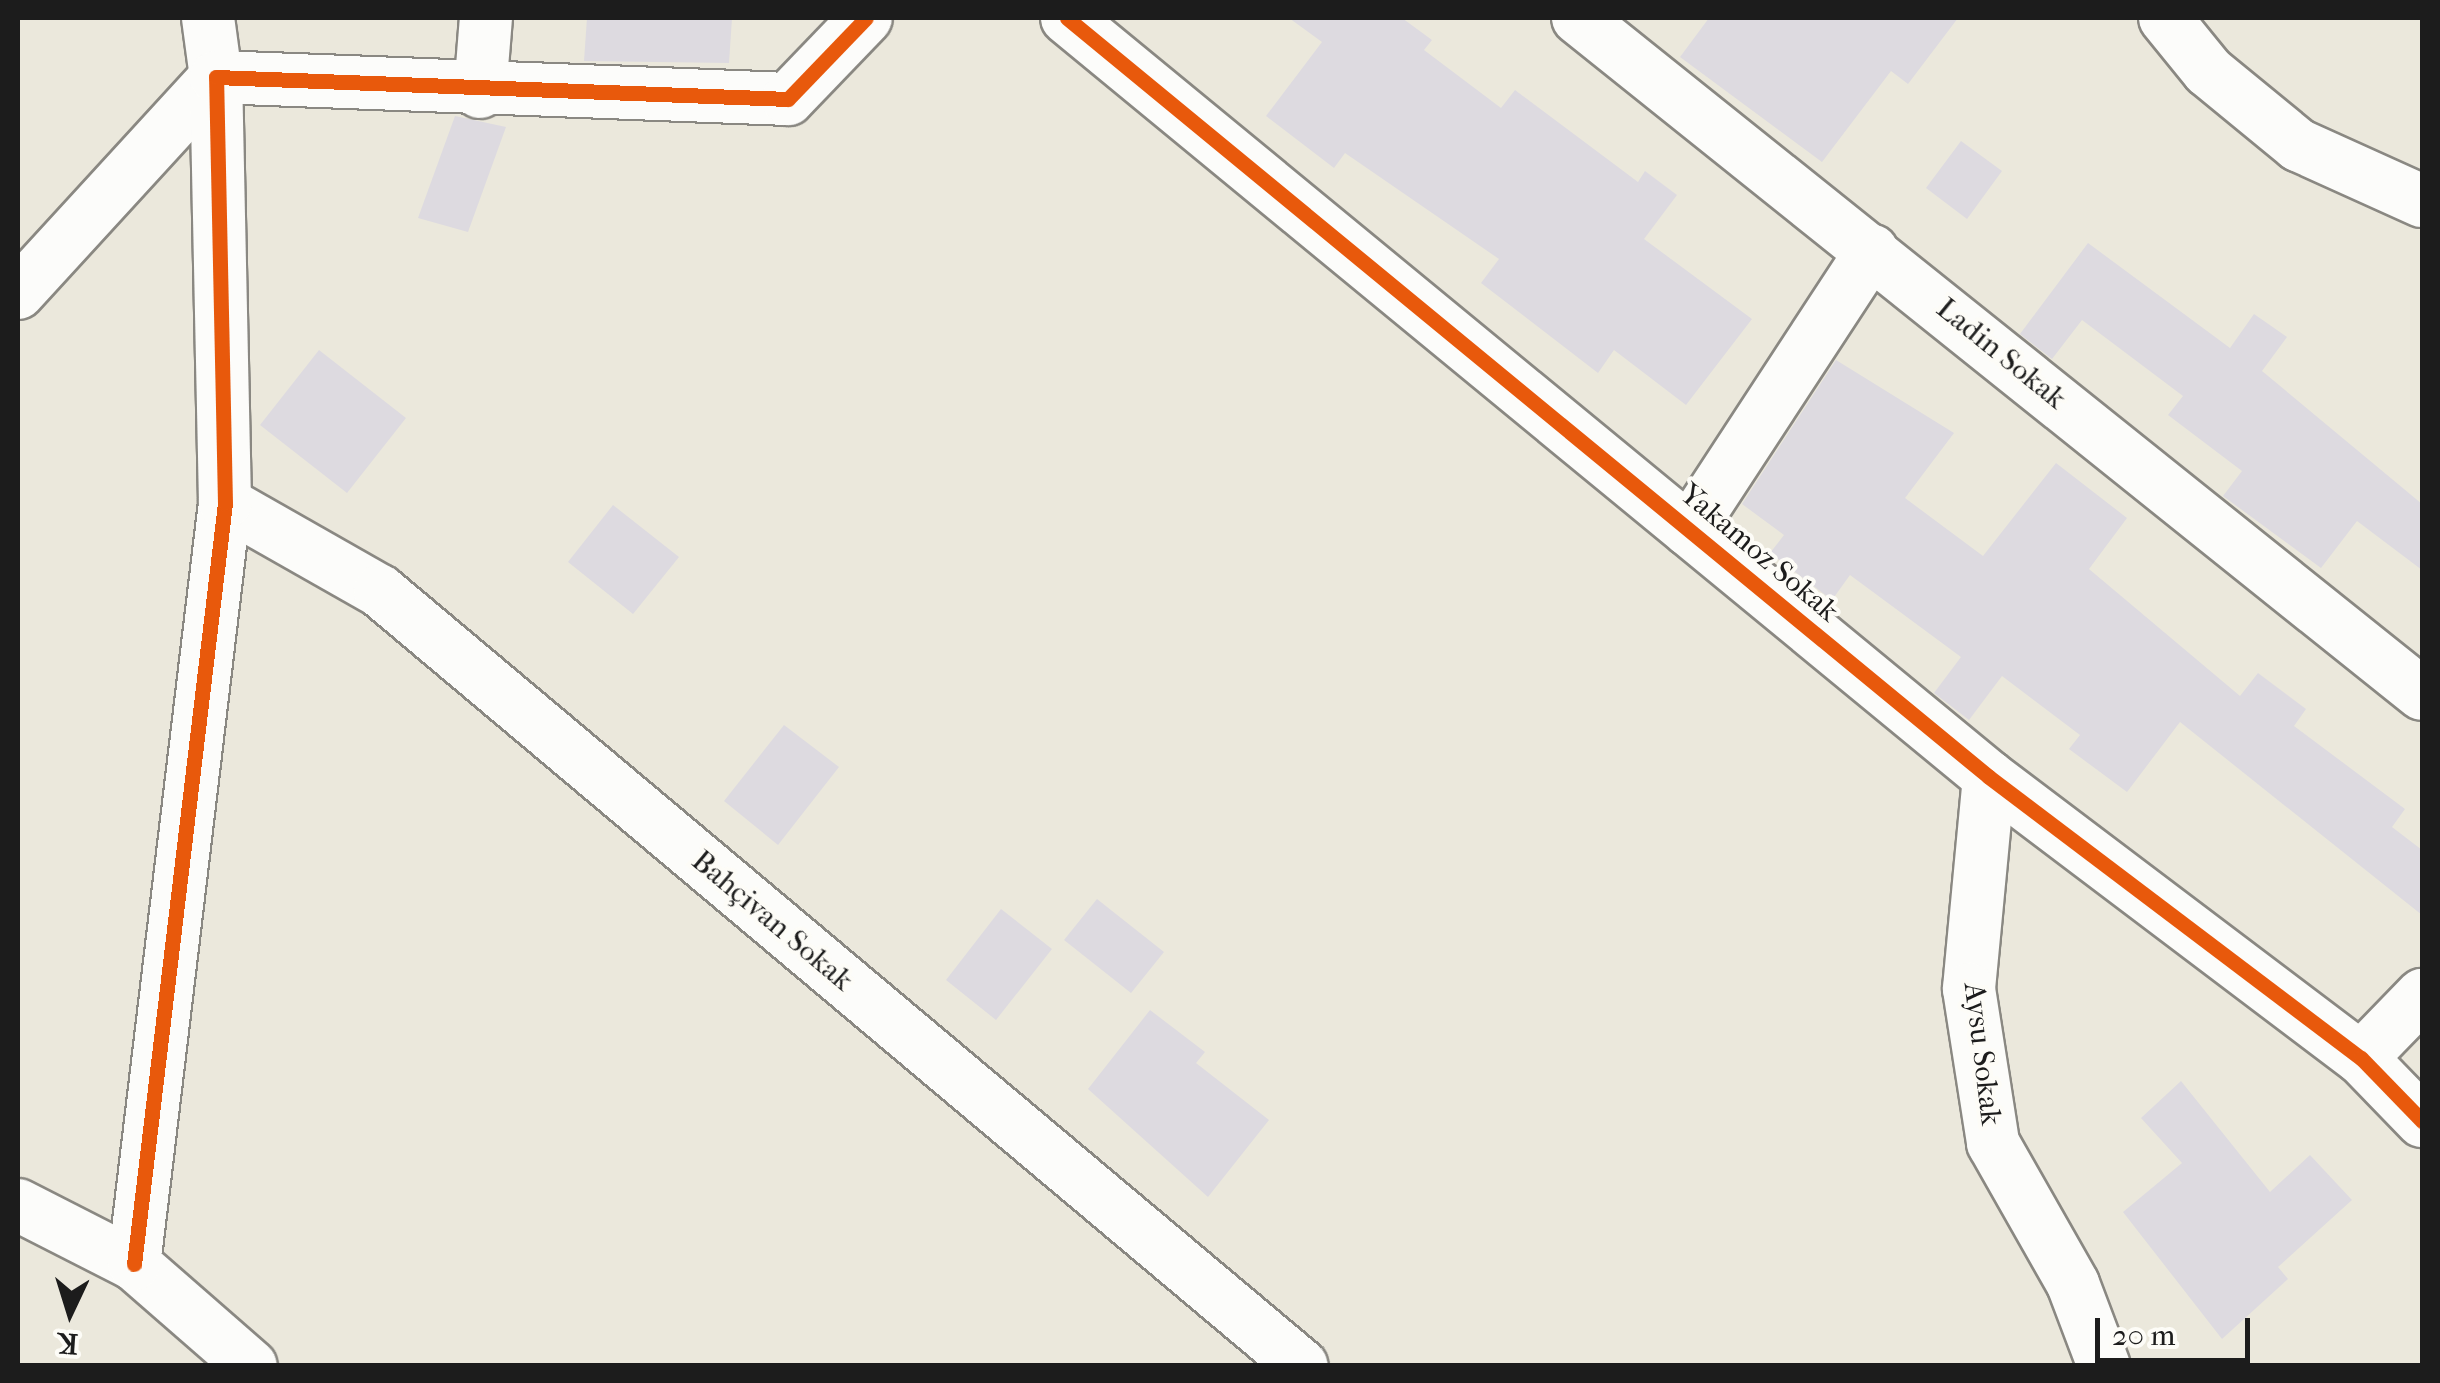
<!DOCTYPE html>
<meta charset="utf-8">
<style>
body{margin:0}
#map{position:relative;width:2440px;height:1383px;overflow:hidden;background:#ebe8dc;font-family:"IM FELL French Canon",serif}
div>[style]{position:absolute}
.building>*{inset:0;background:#dddae0}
.roads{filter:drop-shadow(2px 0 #8a8882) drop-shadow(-2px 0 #8a8882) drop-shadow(0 2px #8a8882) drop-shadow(0 -2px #8a8882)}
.street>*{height:52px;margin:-26px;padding:0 26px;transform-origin:26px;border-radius:26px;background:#fcfcfa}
.cycleway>*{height:15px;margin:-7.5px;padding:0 7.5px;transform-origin:7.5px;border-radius:7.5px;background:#e8590c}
span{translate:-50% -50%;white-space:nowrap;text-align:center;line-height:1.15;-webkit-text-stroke:8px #fdfcf7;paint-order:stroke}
.street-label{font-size:30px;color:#1c1c1c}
.frame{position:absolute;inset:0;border:20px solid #1c1c1c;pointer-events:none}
.north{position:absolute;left:20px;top:1263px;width:100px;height:100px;-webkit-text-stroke:8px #fdfcf7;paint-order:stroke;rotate:184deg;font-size:28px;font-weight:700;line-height:40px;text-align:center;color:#1c1c1c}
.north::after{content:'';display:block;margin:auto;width:35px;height:45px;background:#1c1c1c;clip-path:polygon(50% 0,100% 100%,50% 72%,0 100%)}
.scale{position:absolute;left:2095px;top:1318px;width:155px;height:45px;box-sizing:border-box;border:5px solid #1c1c1c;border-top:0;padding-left:12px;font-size:30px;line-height:35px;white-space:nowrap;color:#1c1c1c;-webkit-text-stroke:8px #fdfcf7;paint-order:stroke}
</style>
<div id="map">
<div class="building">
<div style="clip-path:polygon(587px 18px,732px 18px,729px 63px,584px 61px)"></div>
<div style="clip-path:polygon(1289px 18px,1402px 18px,1432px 40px,1424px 50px,1501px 108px,1515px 90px,1638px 182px,1645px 171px,1677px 195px,1644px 239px,1752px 319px,1686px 405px,1614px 350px,1598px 373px,1481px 283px,1499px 259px,1345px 153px,1334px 168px,1266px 116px,1322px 42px)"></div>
<div style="clip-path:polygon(1709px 18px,1958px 18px,1908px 84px,1891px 71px,1822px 162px,1680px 57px)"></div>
<div style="clip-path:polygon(455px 116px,506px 127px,468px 232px,418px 218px)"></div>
<div style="clip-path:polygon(1961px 141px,2002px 171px,1967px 219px,1926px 188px)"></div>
<div style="clip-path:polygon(2088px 243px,2230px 348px,2254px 314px,2287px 337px,2262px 371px,2422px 504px,2422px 570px,2357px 521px,2321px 568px,2223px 496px,2242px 471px,2168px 415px,2183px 396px,2082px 320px,2052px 359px,2020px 334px)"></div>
<div style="clip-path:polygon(319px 350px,406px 418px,347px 493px,260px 425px)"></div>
<div style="clip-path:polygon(1836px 360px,1954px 433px,1905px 498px,1983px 556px,2056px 463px,2127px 518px,2089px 569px,2240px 696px,2258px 673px,2306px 709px,2294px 726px,2405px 809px,2392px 827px,2422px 850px,2422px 915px,2180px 722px,2127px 792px,2069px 749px,2080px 735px,2002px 676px,1969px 720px,1934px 693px,1961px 657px,1850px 575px,1832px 600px,1770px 553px,1784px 535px,1742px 504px)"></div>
<div style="clip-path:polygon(613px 505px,679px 557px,633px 614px,568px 562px)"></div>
<div style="clip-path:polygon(784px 725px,839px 767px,778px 845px,724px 801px)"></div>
<div style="clip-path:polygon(1097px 899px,1164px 952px,1131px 993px,1064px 940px)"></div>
<div style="clip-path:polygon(1001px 909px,1052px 949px,996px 1020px,946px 980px)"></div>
<div style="clip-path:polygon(1150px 1010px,1205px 1052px,1196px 1063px,1269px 1120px,1208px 1197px,1088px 1089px)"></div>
<div style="clip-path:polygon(2181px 1081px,2270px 1192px,2310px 1155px,2352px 1200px,2278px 1267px,2288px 1279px,2222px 1339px,2123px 1212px,2182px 1163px,2141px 1118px)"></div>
</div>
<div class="roads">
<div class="street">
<div style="left:1067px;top:18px;width:1194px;rotate:39.46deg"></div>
<div style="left:1989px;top:777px;width:466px;rotate:37.1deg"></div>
<div style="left:2361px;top:1058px;width:88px;rotate:45.9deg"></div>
<div style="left:1578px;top:18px;width:1081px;rotate:38.69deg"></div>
<div style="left:2165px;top:18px;width:68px;rotate:50.9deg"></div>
<div style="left:2208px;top:71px;width:117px;rotate:39.4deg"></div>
<div style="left:2298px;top:145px;width:136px;rotate:24.3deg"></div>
<div style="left:480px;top:92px;width:74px;rotate:-85.4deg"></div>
<div style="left:18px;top:293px;width:293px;rotate:-47.5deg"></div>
<div style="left:216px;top:77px;width:60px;rotate:-97.7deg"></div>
<div style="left:225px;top:503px;width:178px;rotate:29.6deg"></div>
<div style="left:380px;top:591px;width:1204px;rotate:40.05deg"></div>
<div style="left:1689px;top:530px;width:334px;rotate:-56.8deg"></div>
<div style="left:1989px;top:777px;width:213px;rotate:95.4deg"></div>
<div style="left:1969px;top:989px;width:156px;rotate:81.1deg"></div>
<div style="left:1993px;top:1143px;width:162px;rotate:60.4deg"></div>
<div style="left:2073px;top:1284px;width:88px;rotate:69.3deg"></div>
<div style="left:2361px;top:1058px;width:88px;rotate:-45.9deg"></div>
<div style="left:18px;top:1205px;width:130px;rotate:27deg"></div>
<div style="left:134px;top:1264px;width:155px;rotate:41.1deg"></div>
<div style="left:134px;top:1264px;width:766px;rotate:-83.18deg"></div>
<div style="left:225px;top:503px;width:426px;rotate:-91.2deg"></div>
<div style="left:216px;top:77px;width:572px;rotate:2.2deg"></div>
<div style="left:788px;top:99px;width:112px;rotate:-46.1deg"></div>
</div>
</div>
<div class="cycleway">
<div style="left:1067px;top:18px;width:1194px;rotate:39.46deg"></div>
<div style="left:1989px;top:777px;width:466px;rotate:37.1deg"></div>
<div style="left:2361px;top:1058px;width:88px;rotate:45.9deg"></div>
<div style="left:134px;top:1264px;width:766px;rotate:-83.18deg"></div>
<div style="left:225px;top:503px;width:426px;rotate:-91.2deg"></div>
<div style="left:216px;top:77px;width:572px;rotate:2.2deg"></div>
<div style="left:788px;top:99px;width:112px;rotate:-46.1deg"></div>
</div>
<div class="street-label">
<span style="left:2001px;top:354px;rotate:39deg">Ladin Sokak</span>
<span style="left:1759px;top:553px;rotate:40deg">Yakamoz Sokak</span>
<span style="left:772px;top:921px;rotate:40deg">Bahçivan Sokak</span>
<span style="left:1982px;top:1054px;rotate:83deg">Aysu Sokak</span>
</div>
<div class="frame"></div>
<div class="north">K</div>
<div class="scale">20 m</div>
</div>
